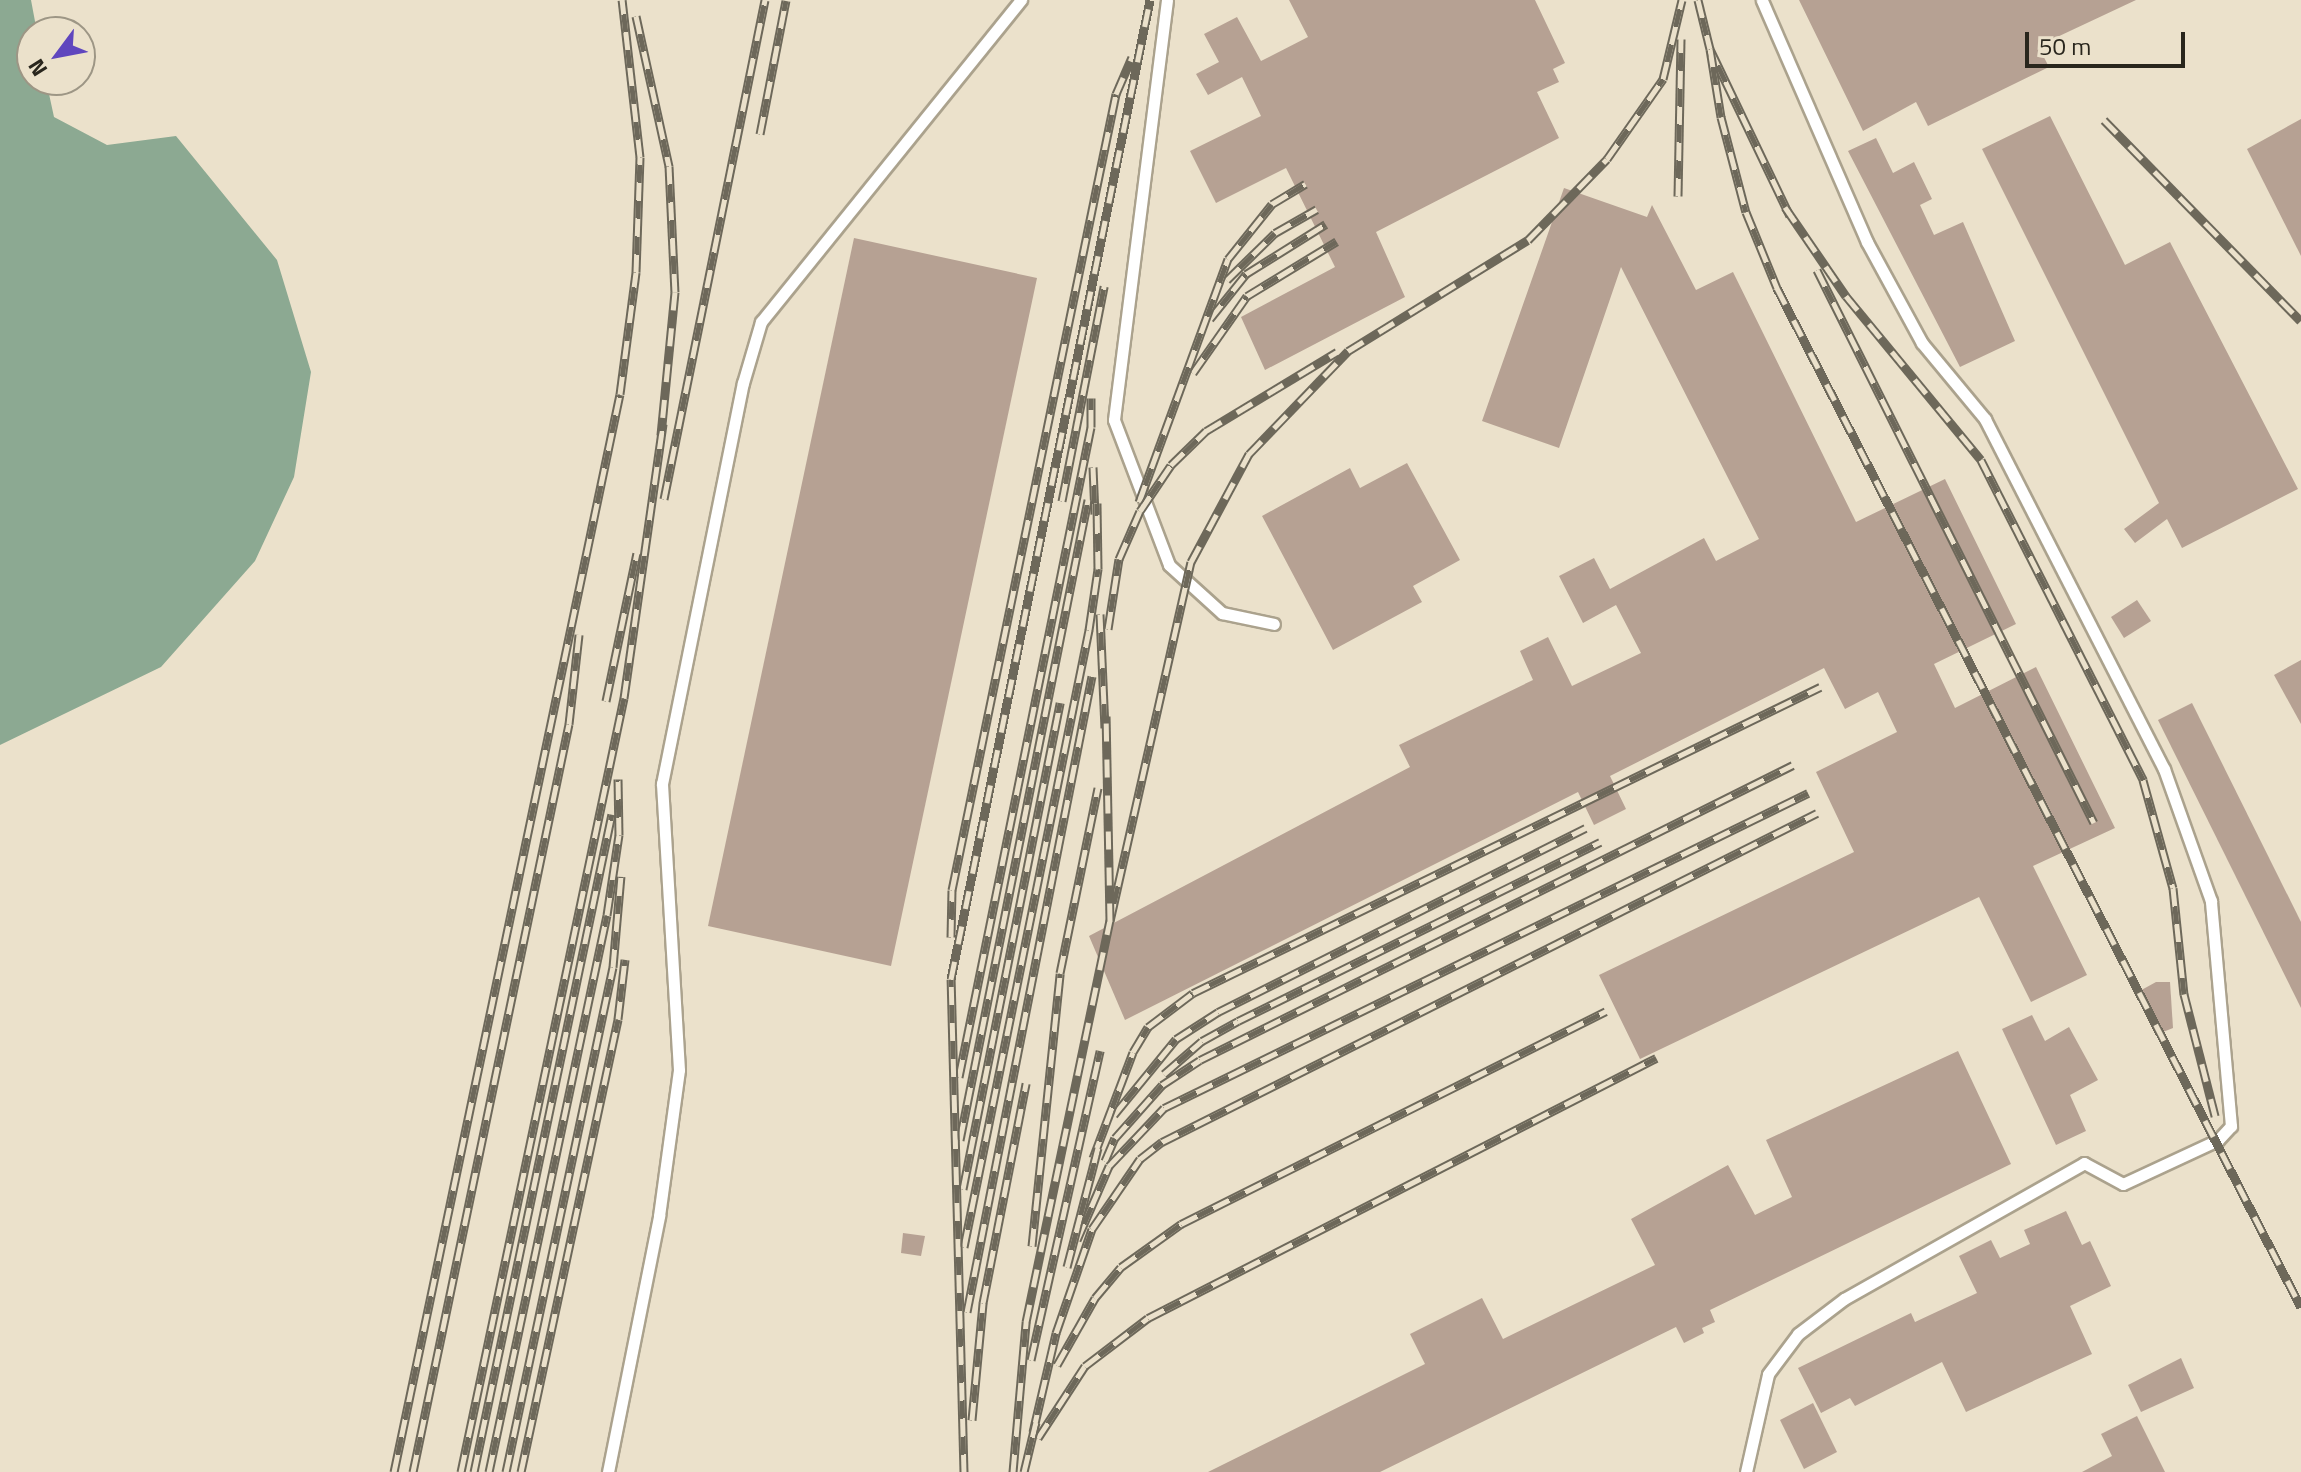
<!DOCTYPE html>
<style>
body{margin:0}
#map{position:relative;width:2301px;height:1472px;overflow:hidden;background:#ebe1cb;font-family:"Titillium Web",sans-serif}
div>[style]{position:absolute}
.water>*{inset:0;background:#8ca992}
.building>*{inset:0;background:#b6a193}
.roads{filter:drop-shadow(2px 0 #aba28d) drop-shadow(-2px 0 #aba28d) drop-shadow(0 2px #aba28d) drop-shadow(0 -2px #aba28d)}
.lane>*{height:11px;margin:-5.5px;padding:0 5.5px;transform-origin:5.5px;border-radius:5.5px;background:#fff}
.rail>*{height:9px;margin-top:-4.5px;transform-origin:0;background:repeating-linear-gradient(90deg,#ebe1cb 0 18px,#6d685a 0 36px);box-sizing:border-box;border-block:2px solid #6d685a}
span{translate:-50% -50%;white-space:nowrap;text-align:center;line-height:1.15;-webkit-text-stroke:8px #ebe1cb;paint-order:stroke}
.north{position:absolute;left:16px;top:16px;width:80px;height:80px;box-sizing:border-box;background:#ebe1cb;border:2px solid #9d9685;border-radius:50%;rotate:238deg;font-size:22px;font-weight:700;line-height:32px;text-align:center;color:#29261d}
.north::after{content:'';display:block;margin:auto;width:28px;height:36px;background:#5f46be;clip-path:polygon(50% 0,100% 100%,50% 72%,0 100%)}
.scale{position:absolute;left:2025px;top:32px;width:160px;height:36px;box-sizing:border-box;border:4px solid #29261d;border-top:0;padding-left:10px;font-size:24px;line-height:28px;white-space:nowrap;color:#29261d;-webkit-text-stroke:6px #ebe1cb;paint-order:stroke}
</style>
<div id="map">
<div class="water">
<div style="clip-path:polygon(0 0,31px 0,37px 32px,32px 32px,32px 80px,46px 80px,54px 117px,107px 145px,176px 136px,277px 260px,311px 372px,294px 477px,255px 561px,161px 667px,0 745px)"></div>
</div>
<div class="building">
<div style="clip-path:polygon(1289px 0,1535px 0,1565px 63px,1553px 69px,1559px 82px,1537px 92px,1559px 138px,1376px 232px,1405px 297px,1265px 370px,1241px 317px,1335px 267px,1286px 168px,1216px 203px,1190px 151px,1261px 116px,1242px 77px,1208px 95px,1196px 74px,1219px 62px,1204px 34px,1237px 17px,1261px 61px,1308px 37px)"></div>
<div style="clip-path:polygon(1799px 0,2136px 0,2038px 46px,2049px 67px,1928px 126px,1916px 102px,1863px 131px)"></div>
<div style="clip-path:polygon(2050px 116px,2125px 265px,2170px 242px,2298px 489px,2182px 548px,2167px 519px,2135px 543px,2124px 529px,2159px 503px,1982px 149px)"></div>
<div style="clip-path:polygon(2301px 119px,2301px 256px,2247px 149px)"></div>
<div style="clip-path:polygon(1876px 138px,1893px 173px,1914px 162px,1932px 199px,1920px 205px,1934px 235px,1963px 222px,2015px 341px,1960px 367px,1848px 151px)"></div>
<div style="clip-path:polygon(1564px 188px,1647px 217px,1652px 205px,1696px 290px,1733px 272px,1856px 522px,1945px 479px,2016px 624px,1934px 664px,1955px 708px,2036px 667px,2115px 828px,2033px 866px,2087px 975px,2031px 1002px,1979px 897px,1640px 1059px,1599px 975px,1854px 852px,1816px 772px,1897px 732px,1878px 692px,1845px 709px,1824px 668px,1610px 776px,1626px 809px,1594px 825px,1578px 792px,1125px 1020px,1089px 936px,1410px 767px,1399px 745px,1533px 680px,1520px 651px,1548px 637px,1572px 686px,1641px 653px,1616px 605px,1583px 623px,1559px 576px,1594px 558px,1610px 589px,1704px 538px,1716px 561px,1759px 539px,1621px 267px,1559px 448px,1482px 421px)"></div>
<div style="clip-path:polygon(854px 238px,1037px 278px,891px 966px,708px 926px)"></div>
<div style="clip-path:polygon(1407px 463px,1460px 560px,1413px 586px,1422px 602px,1333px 650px,1262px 516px,1350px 468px,1360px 488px)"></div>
<div style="clip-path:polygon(2137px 600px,2151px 621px,2124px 638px,2111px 617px)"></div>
<div style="clip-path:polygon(2301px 660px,2301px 724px,2274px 675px)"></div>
<div style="clip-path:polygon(2192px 703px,2301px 922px,2301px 1008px,2158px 720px)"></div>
<div style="clip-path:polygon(2156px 982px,2170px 982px,2173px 1028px,2158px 1034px,2136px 993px)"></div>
<div style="clip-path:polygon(2032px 1015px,2045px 1041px,2069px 1027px,2098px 1080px,2070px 1095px,2086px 1131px,2056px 1145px,2002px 1029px)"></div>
<div style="clip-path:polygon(1958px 1051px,2011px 1164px,1710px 1310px,1715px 1322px,1702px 1328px,1704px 1333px,1684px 1343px,1676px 1327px,1380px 1472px,1208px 1472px,1425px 1364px,1410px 1334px,1482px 1298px,1503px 1339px,1655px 1265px,1631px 1219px,1728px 1165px,1755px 1215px,1792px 1197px,1766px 1140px)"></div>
<div style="clip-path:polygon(2066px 1211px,2082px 1245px,2090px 1241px,2111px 1286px,2070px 1306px,2092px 1354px,1966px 1412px,1942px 1362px,1855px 1406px,1850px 1398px,1821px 1413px,1798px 1368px,1911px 1313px,1915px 1322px,1977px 1293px,1959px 1256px,1991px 1240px,2000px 1258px,2030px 1244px,2024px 1230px)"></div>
<div style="clip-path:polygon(903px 1233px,925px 1236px,921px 1256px,901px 1253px)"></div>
<div style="clip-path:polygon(2181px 1358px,2194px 1388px,2141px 1412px,2128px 1385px)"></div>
<div style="clip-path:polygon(1813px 1403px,1837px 1452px,1804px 1469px,1780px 1420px)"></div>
<div style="clip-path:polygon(2137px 1416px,2165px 1472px,2082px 1472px,2112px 1456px,2101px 1434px)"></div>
</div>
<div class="roads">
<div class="lane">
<div style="left:1167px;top:0;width:423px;rotate:97.2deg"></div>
<div style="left:1114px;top:420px;width:155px;rotate:69.2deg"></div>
<div style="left:1169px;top:565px;width:72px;rotate:42.2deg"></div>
<div style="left:1222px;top:613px;width:53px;rotate:11.9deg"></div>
<div style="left:608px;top:1472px;width:261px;rotate:-78.7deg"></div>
<div style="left:659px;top:1216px;width:147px;rotate:-82.2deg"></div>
<div style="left:679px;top:1070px;width:287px;rotate:-93.4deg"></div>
<div style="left:662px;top:784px;width:409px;rotate:-78.6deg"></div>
<div style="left:743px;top:383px;width:64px;rotate:-73.6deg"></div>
<div style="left:761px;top:322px;width:414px;rotate:-51.1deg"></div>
<div style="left:1746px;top:1472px;width:100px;rotate:-77.3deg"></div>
<div style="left:1768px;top:1374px;width:50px;rotate:-53.1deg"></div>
<div style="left:1798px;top:1334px;width:58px;rotate:-37.3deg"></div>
<div style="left:1844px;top:1299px;width:276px;rotate:-29.5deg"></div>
<div style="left:2084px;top:1163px;width:44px;rotate:28.3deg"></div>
<div style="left:2123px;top:1184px;width:105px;rotate:-24.9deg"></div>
<div style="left:2218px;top:1140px;width:19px;rotate:-47deg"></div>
<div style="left:2231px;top:1126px;width:226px;rotate:-95.1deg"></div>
<div style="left:2211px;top:901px;width:140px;rotate:-109.6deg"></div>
<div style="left:2164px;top:769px;width:393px;rotate:-117.1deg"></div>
<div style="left:1985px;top:419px;width:99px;rotate:-129.7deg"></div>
<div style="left:1922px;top:343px;width:115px;rotate:-118.6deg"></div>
<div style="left:1867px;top:242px;width:264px;rotate:-113.5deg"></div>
</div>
</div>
<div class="rail">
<div style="left:1698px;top:0;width:50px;rotate:76.2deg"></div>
<div style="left:1710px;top:49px;width:185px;rotate:64.4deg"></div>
<div style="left:636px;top:16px;width:154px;rotate:77.6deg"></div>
<div style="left:669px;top:166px;width:126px;rotate:87.3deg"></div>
<div style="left:675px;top:292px;width:144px;rotate:95.6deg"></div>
<div style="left:1710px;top:49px;width:69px;rotate:80.8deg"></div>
<div style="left:1721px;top:117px;width:98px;rotate:75.3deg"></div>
<div style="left:1746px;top:212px;width:82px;rotate:67.8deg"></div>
<div style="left:1777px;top:288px;width:1146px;rotate:62.79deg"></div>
<div style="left:2104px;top:120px;width:281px;rotate:45.6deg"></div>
<div style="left:760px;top:134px;width:136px;rotate:-79deg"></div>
<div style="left:1678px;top:196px;width:157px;rotate:-88.9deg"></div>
<div style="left:1785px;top:207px;width:108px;rotate:55.6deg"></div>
<div style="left:1846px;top:296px;width:212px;rotate:50.5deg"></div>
<div style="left:1981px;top:460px;width:359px;rotate:63.1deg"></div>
<div style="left:2143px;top:780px;width:112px;rotate:74.5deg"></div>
<div style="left:2173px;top:888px;width:107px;rotate:84.1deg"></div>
<div style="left:2184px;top:994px;width:126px;rotate:75.7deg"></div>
<div style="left:1817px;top:270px;width:618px;rotate:63.39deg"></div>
<div style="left:1227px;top:280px;width:67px;rotate:-44.4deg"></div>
<div style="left:1275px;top:233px;width:48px;rotate:-29.7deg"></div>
<div style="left:1210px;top:319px;width:58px;rotate:-51.3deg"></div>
<div style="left:1246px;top:274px;width:94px;rotate:-32deg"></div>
<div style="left:1193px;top:373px;width:94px;rotate:-55deg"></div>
<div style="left:1247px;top:296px;width:105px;rotate:-31.4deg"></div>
<div style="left:1093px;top:467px;width:47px;rotate:87.6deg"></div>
<div style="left:664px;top:499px;width:509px;rotate:-78.56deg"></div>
<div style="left:1062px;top:501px;width:219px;rotate:-78.9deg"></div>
<div style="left:1139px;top:502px;width:259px;rotate:-69.9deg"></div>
<div style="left:1228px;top:259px;width:70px;rotate:-51.3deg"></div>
<div style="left:1272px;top:204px;width:39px;rotate:-31deg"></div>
<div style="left:1100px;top:614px;width:114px;rotate:87.5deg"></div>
<div style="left:1108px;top:629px;width:71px;rotate:-81.1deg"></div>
<div style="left:1119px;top:559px;width:52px;rotate:-66.4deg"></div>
<div style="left:1140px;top:511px;width:55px;rotate:-56deg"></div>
<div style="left:1171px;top:465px;width:49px;rotate:-44.2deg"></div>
<div style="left:1206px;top:431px;width:153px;rotate:-31.1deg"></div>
<div style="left:606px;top:701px;width:151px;rotate:-78.2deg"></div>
<div style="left:1110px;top:921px;width:368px;rotate:-77.3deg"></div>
<div style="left:1191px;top:562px;width:123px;rotate:-61.8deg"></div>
<div style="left:1249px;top:454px;width:143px;rotate:-46.1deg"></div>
<div style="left:1348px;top:351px;width:211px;rotate:-31.7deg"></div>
<div style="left:1528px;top:240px;width:113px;rotate:-45.7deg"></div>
<div style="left:1607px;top:159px;width:98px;rotate:-55deg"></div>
<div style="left:1663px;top:79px;width:81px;rotate:-76.5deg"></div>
<div style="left:951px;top:937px;width:47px;rotate:-88.8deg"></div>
<div style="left:952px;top:890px;width:813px;rotate:-78.36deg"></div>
<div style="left:1116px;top:94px;width:40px;rotate:-66.6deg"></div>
<div style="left:1164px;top:1074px;width:50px;rotate:-41deg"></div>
<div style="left:1202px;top:1041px;width:41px;rotate:-29.1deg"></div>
<div style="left:1238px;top:1021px;width:404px;rotate:-26.3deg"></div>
<div style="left:959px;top:1077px;width:663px;rotate:-78.52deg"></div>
<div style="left:1091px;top:427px;width:29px;rotate:-90deg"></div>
<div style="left:1114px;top:1115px;width:98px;rotate:-50.8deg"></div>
<div style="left:1176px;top:1039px;width:50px;rotate:-32.7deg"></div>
<div style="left:1218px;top:1012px;width:411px;rotate:-26.6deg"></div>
<div style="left:960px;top:1140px;width:653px;rotate:-78.69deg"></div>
<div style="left:1093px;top:1158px;width:113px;rotate:-69.3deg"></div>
<div style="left:1133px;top:1052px;width:29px;rotate:-59deg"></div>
<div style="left:1148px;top:1027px;width:56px;rotate:-37.1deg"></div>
<div style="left:1193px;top:993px;width:698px;rotate:-26.01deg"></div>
<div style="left:1105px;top:1161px;width:25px;rotate:-67deg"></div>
<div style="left:1115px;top:1138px;width:71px;rotate:-48.4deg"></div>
<div style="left:1162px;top:1085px;width:45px;rotate:-33.3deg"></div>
<div style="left:1200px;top:1060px;width:662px;rotate:-26.45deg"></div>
<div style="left:963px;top:1189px;width:496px;rotate:-78.7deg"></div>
<div style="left:1077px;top:1240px;width:81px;rotate:-66.6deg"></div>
<div style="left:1109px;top:1166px;width:80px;rotate:-46.5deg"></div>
<div style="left:1164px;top:1108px;width:717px;rotate:-26.06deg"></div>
<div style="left:1032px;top:1246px;width:274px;rotate:-84.1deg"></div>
<div style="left:1060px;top:973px;width:189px;rotate:-78.4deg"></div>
<div style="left:964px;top:1247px;width:630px;rotate:-78.55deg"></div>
<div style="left:1089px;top:630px;width:62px;rotate:-81.6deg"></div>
<div style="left:1098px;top:569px;width:66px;rotate:-90.9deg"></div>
<div style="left:1067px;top:1267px;width:123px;rotate:-75.4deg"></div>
<div style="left:967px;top:1312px;width:648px;rotate:-78.88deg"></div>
<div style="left:1031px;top:1360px;width:317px;rotate:-77.4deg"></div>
<div style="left:1057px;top:1365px;width:77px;rotate:-60.4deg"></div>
<div style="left:1095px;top:1298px;width:40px;rotate:-50deg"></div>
<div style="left:1121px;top:1267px;width:74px;rotate:-35.6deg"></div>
<div style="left:1181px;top:1224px;width:475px;rotate:-26.6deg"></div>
<div style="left:972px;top:1420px;width:118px;rotate:-84.6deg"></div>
<div style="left:983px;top:1303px;width:224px;rotate:-78.9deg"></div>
<div style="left:1033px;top:1432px;width:102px;rotate:-76.9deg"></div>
<div style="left:1056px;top:1333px;width:110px;rotate:-70.9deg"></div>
<div style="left:1092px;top:1229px;width:85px;rotate:-55.6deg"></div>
<div style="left:1140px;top:1159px;width:28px;rotate:-38deg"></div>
<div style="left:1162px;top:1142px;width:733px;rotate:-26.67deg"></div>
<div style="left:1038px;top:1438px;width:86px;rotate:-56.9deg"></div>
<div style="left:1085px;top:1366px;width:79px;rotate:-37.3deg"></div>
<div style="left:1148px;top:1318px;width:571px;rotate:-27.1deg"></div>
<div style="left:394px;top:1472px;width:1101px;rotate:-78.16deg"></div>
<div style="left:620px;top:394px;width:123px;rotate:-82.5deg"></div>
<div style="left:636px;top:272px;width:115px;rotate:-88deg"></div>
<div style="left:640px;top:157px;width:158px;rotate:-96.5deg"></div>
<div style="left:413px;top:1472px;width:764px;rotate:-78.22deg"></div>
<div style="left:569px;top:724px;width:90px;rotate:-83.6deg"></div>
<div style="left:461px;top:1472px;width:791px;rotate:-78.11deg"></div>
<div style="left:624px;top:698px;width:277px;rotate:-81.9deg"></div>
<div style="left:474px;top:1472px;width:672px;rotate:-78.16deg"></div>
<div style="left:489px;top:1472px;width:569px;rotate:-78.04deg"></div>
<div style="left:607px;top:915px;width:81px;rotate:-81.5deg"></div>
<div style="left:619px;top:835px;width:56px;rotate:-91deg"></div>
<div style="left:506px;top:1472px;width:516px;rotate:-78.04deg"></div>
<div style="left:613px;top:967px;width:91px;rotate:-85deg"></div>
<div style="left:521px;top:1472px;width:463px;rotate:-77.9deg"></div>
<div style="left:618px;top:1019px;width:60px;rotate:-83.3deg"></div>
<div style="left:964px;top:1472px;width:493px;rotate:-91.5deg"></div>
<div style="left:951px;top:979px;width:999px;rotate:-78.51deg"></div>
<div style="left:1013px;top:1472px;width:151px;rotate:-85deg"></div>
<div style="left:1026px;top:1322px;width:410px;rotate:-78.2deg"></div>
<div style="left:1110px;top:921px;width:205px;rotate:-91.1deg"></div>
<div style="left:1024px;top:1472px;width:51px;rotate:-76.5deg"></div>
</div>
<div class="north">N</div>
<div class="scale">50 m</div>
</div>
